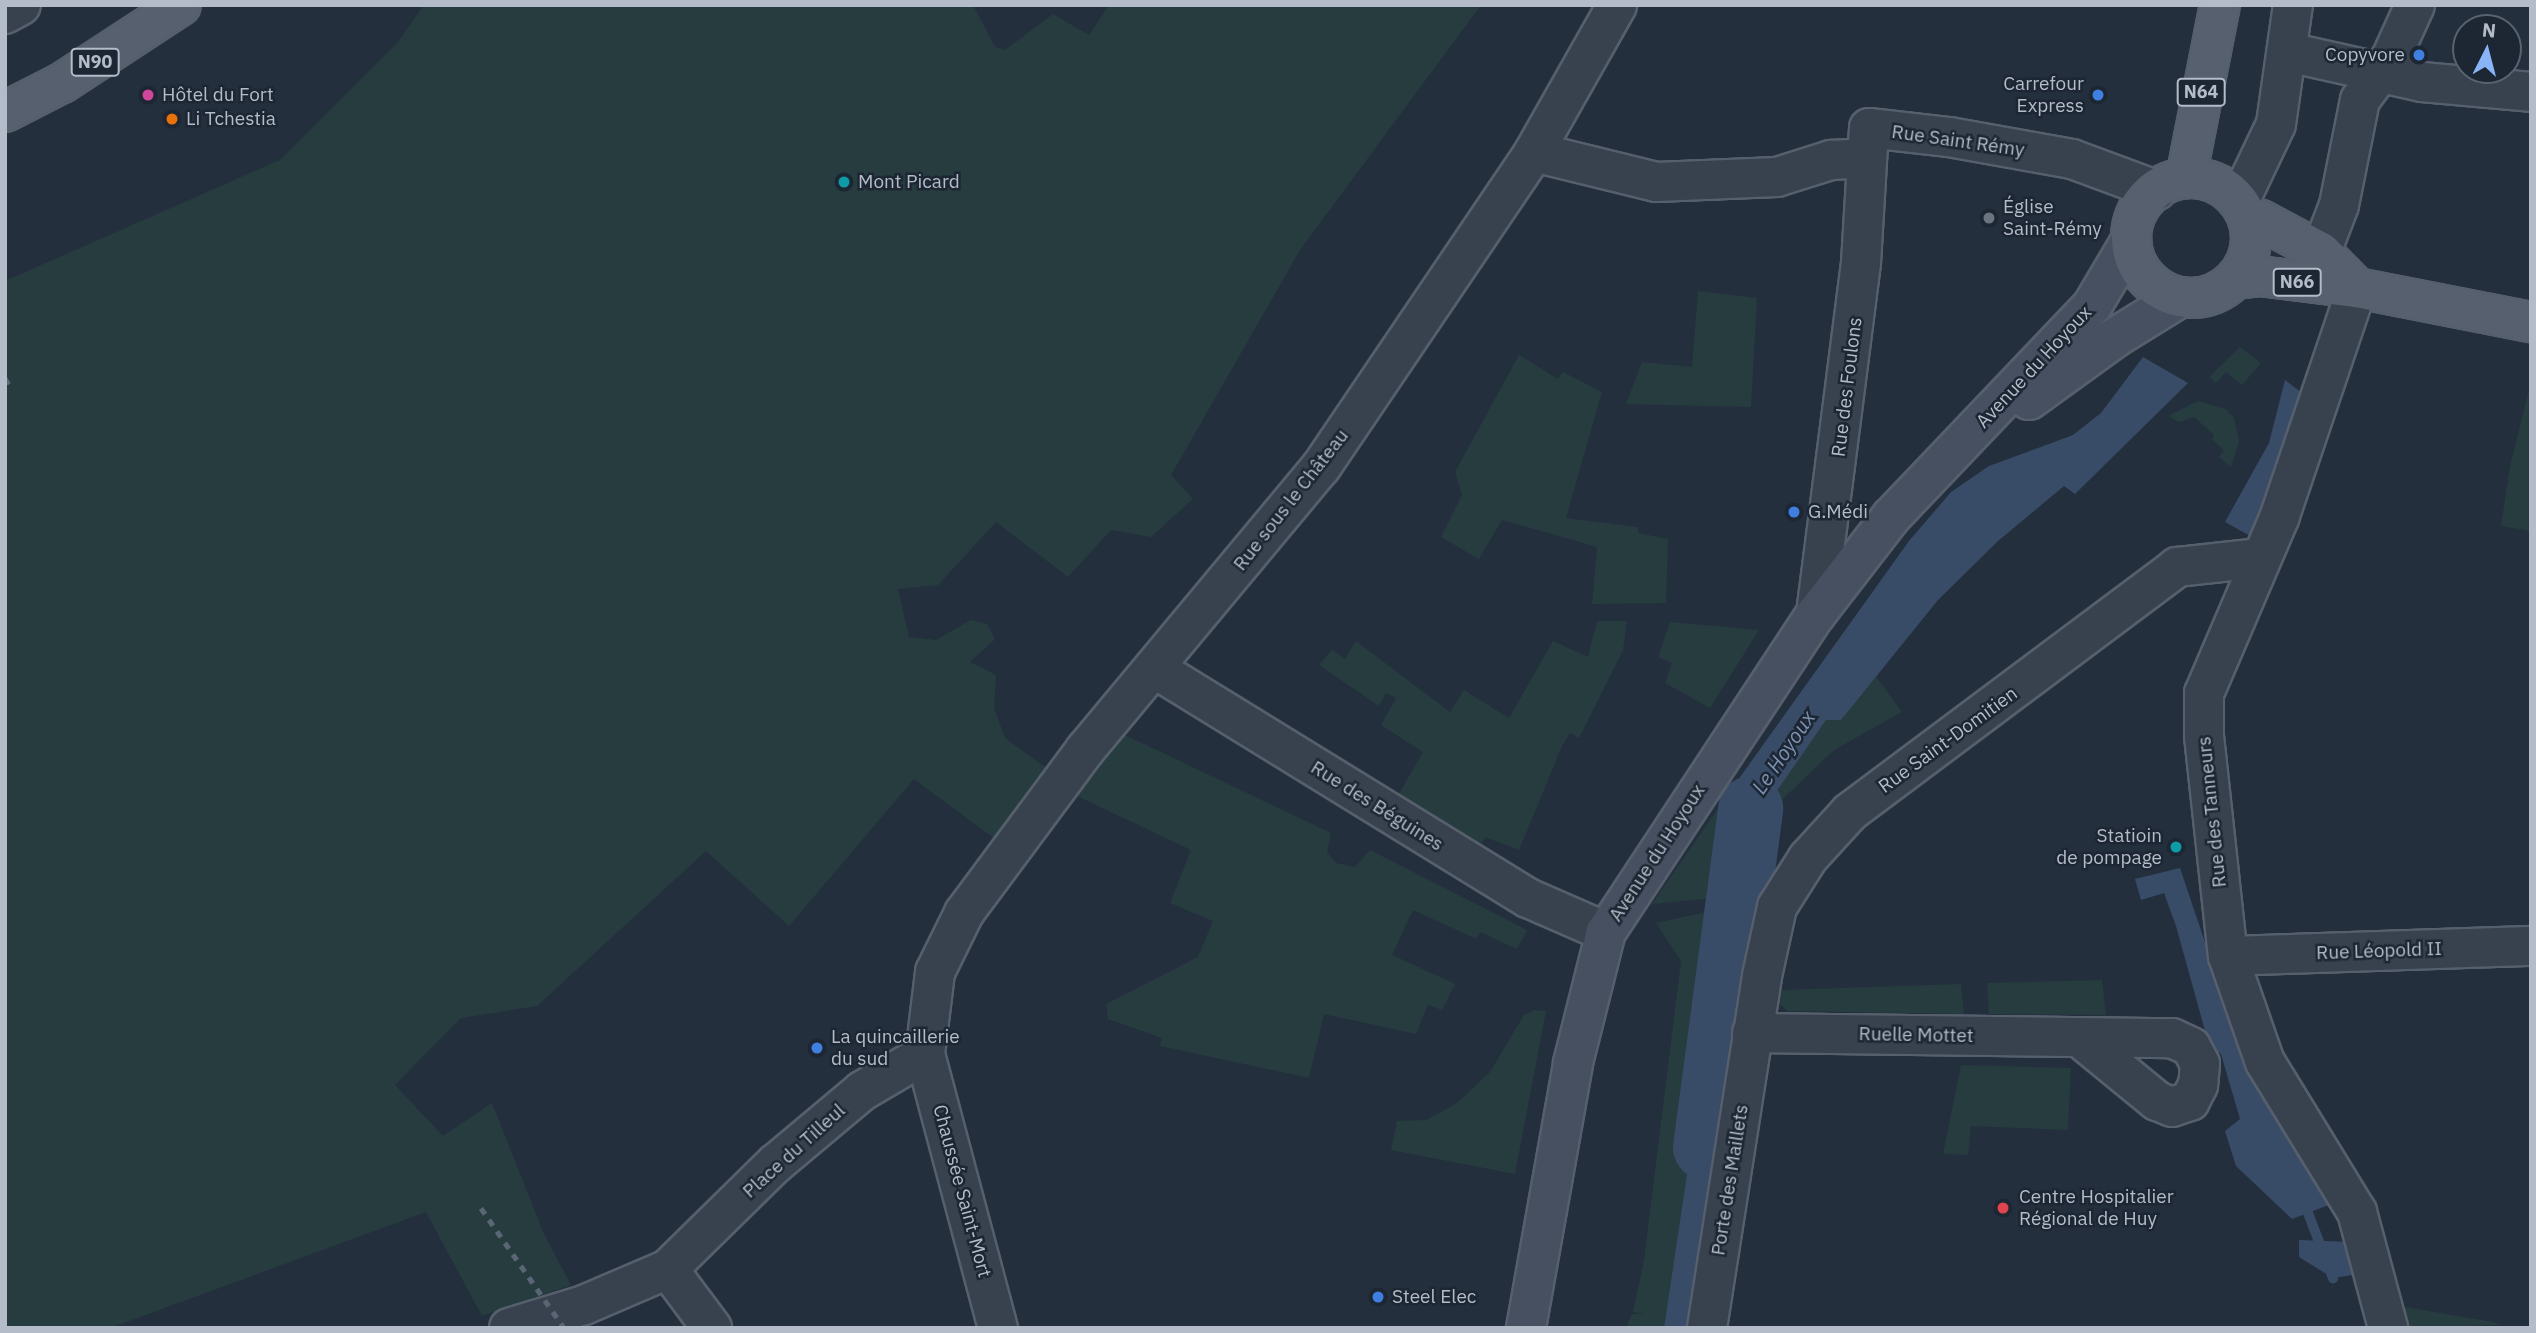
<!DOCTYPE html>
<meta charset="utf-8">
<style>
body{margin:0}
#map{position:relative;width:2536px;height:1333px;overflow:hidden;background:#242f3e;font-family:"IBM Plex Sans",sans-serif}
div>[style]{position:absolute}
.green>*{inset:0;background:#263c3f}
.water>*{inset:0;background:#394c67}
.stream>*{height:10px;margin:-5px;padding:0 5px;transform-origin:5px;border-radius:5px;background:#394c67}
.river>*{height:65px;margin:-32.5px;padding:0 32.5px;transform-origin:32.5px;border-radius:32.5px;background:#394c67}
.roads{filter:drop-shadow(2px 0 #565f6c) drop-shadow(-2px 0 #565f6c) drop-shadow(0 2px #565f6c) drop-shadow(0 -2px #565f6c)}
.minor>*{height:38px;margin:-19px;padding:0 19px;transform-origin:19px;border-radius:19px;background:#38414e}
.tertiary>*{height:38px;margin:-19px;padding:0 19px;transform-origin:19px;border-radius:19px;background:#38414e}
.secondary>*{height:38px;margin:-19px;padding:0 19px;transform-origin:19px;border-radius:19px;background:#465061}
.primary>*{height:38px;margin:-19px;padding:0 19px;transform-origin:19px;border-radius:19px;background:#56606e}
.primary>.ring{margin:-19px;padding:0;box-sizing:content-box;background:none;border:38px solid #56606e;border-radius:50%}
.rail>*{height:5px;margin-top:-2.5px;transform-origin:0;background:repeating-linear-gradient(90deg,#5a6575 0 7px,transparent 0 14px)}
.dots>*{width:19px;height:19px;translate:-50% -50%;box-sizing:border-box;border:4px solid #1d2633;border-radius:50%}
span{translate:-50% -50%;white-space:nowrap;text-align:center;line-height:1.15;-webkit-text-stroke:5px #1d2633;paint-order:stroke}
.shield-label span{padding:2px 5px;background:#1d2633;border:2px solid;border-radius:5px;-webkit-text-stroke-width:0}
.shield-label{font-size:18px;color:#b4bcc9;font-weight:700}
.poi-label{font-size:19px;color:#b4bcc9}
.right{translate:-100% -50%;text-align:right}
.left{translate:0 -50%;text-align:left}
.street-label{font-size:19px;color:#b4bcc9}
.water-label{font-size:21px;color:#7c92b1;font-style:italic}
.frame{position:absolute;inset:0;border:7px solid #b4bcc9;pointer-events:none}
.north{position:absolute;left:2452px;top:14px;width:70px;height:70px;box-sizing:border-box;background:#1d2633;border:2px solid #59626f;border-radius:50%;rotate:6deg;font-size:19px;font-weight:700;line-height:28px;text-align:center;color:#b4bcc9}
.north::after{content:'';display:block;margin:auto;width:24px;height:32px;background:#8ab4f8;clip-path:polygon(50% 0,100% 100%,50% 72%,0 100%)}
</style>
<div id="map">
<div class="green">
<div style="clip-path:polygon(424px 5px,973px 5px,995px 47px,1005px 50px,1053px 14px,1089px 35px,1109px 5px,1481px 5px,1300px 250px,1171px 475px,1193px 499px,1151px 537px,1111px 530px,1068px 577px,996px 522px,938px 585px,898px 589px,909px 637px,936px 640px,971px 620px,987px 624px,995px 639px,970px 662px,996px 675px,994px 708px,1005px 738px,1048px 769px,995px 839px,914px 779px,789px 926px,706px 851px,537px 1006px,461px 1018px,395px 1085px,443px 1136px,492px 1103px,544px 1234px,571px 1285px,482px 1316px,426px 1212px,110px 1328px,5px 1328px,5px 281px,280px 160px,398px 42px)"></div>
<div style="clip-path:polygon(1698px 291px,1757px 298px,1751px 407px,1626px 404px,1642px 362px,1692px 367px)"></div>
<div style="clip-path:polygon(2240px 347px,2261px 363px,2242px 385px,2226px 372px,2216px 383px,2209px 377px)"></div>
<div style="clip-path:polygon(1519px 355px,1558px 379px,1563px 372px,1602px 392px,1566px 518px,1638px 527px,1638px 533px,1668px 539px,1666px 603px,1592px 604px,1597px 547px,1566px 538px,1502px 520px,1479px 559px,1441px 537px,1462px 495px,1455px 472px)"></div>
<div style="clip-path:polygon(2531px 381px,2531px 531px,2501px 526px,2510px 466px)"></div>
<div style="clip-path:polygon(2198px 401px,2226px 409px,2234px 418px,2239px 441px,2231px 467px,2219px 457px,2224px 450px,2212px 439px,2214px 435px,2194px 417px,2179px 422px,2168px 416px)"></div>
<div style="clip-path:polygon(1597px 621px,1627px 621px,1623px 650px,1579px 738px,1570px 733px,1562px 746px,1519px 850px,1485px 837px,1479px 848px,1396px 799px,1423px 752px,1381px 725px,1396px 698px,1386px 693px,1379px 706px,1319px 665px,1332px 650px,1345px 659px,1356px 641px,1450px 712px,1464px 690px,1509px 718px,1553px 641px,1588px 657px)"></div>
<div style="clip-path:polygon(1670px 622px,1759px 630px,1710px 708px,1665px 683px,1672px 663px,1658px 657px)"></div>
<div style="clip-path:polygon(1875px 675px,1902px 712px,1834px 750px,1764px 817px,1772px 798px,1826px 719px,1841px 720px)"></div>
<div style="clip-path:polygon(1125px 735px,1331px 833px,1327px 852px,1336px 863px,1355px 867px,1370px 850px,1527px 930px,1517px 949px,1480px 932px,1476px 939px,1413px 910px,1392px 955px,1455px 984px,1442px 1010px,1428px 1005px,1416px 1034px,1324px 1014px,1309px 1078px,1160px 1046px,1162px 1038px,1108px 1019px,1106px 1004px,1198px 957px,1213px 921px,1170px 903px,1191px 850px,1077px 796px)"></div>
<div style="clip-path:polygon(1733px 787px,1724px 897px,1652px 904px)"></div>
<div style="clip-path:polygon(1724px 908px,1720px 952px,1730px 957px,1746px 952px,1729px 1054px,1704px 1060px,1664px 1328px,1626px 1328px,1632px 1314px,1645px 1314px,1633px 1312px,1644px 1260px,1681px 961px,1656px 923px)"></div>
<div style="clip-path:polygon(2102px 980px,2106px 1015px,1989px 1014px,1987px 983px)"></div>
<div style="clip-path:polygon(1961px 984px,1964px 1014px,1788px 1011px,1777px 1002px,1780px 990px)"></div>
<div style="clip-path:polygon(1535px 1010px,1546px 1011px,1515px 1174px,1391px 1150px,1397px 1121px,1427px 1120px,1457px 1103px,1490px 1072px,1524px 1015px)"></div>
<div style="clip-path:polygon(1961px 1065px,2071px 1068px,2068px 1130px,1971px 1126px,1968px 1155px,1943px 1154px)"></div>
<div style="clip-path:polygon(2399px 1306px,2493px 1322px,2501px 1325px,2403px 1328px)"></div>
</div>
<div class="water">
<div style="clip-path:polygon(2143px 357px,2188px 383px,2075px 494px,2064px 486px,1998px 541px,1938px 600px,1841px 720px,1826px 720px,1772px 798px,1764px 817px,1753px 892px,1724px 897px,1733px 787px,1909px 541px,1951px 492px,1989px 466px,2073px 435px,2101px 413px)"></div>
<div style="clip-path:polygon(2285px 380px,2302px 393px,2254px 538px,2225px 522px,2269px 443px)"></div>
<div style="clip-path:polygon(2180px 868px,2215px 972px,2334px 1203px,2292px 1219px,2236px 1166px,2225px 1131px,2240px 1119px,2221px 1054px,2209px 1045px,2176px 926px,2164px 893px,2141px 900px,2135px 879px)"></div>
<div style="clip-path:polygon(1752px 902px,1746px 952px,1724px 956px,1720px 952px,1724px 908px)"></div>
<div style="clip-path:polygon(1729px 1054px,1725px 1118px,1691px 1328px,1664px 1328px,1704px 1060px)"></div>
<div style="clip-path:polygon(2299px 1240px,2353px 1242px,2359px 1274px,2333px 1278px,2299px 1257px)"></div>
</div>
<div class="stream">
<div style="left:2303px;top:1200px;width:84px;rotate:69deg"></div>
</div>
<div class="river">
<div style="left:1705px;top:1147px;width:342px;rotate:-82.4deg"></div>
</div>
<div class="roads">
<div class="minor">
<div style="left:5px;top:14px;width:18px;rotate:-29deg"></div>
<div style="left:2288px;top:52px;width:137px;rotate:12.6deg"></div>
<div style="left:2422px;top:82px;width:109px;rotate:5.2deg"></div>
<div style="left:1534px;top:152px;width:126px;rotate:13.8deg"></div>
<div style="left:1656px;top:182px;width:121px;rotate:-2.4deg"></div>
<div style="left:1777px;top:177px;width:57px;rotate:-17.5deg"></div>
<div style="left:1831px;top:160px;width:33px;rotate:-3deg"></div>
<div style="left:2239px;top:202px;width:86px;rotate:-64.6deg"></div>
<div style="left:2276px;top:124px;width:120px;rotate:-81.9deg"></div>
<div style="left:2321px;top:252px;width:50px;rotate:-69deg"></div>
<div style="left:2339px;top:205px;width:107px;rotate:-78.7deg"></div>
<div style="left:2360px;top:100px;width:52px;rotate:-53.6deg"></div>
<div style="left:2391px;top:58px;width:58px;rotate:-65.6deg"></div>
<div style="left:2357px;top:288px;width:241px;rotate:108.7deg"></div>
<div style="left:2280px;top:516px;width:193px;rotate:113.2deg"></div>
<div style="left:2204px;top:693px;width:43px;rotate:90deg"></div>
<div style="left:2204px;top:736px;width:221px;rotate:83.8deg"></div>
<div style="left:2228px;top:956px;width:112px;rotate:70.8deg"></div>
<div style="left:2265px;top:1062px;width:176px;rotate:58.5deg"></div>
<div style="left:2357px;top:1212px;width:120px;rotate:75deg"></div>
<div style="left:1816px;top:614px;width:354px;rotate:-82.7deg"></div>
<div style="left:1861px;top:263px;width:135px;rotate:-86.6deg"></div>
<div style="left:1869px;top:128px;width:81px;rotate:6.4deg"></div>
<div style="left:1949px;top:137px;width:125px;rotate:10.1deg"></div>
<div style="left:2072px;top:159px;width:90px;rotate:20.3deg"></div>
<div style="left:1154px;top:668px;width:439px;rotate:31.6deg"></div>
<div style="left:1528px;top:898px;width:85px;rotate:23.6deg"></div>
<div style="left:2228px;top:956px;width:303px;rotate:-1.9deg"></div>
<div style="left:1752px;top:1033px;width:420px;rotate:0.7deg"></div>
<div style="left:2172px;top:1038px;width:21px;rotate:25deg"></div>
<div style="left:2191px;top:1047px;width:19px;rotate:62deg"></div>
<div style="left:2200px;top:1064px;width:21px;rotate:95deg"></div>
<div style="left:2198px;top:1085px;width:18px;rotate:117deg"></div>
<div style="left:2190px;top:1101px;width:19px;rotate:162deg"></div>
<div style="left:2172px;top:1107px;width:16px;rotate:-158deg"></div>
<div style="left:2157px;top:1101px;width:99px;rotate:-140.7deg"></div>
<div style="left:925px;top:1054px;width:83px;rotate:-83deg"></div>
<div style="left:935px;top:972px;width:66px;rotate:-63.8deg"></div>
<div style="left:964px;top:913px;width:203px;rotate:-53.4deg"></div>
<div style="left:1085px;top:750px;width:368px;rotate:-50.2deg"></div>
<div style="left:1321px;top:467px;width:380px;rotate:-55.9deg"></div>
<div style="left:1534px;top:152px;width:169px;rotate:-60.5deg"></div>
<div style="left:1707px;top:1328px;width:356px;rotate:-81.1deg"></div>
<div style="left:1762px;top:976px;width:71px;rotate:-77.7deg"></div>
<div style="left:1777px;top:907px;width:58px;rotate:-57.7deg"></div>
<div style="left:1808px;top:858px;width:62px;rotate:-47.6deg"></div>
<div style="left:1850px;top:812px;width:409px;rotate:-36.8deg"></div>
<div style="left:2177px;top:567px;width:83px;rotate:-6.2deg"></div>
</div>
<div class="tertiary">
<div style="left:668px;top:1269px;width:74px;rotate:53.3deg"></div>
<div style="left:509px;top:1328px;width:78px;rotate:-17deg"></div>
<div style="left:584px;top:1305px;width:91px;rotate:-23.2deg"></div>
<div style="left:668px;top:1269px;width:150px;rotate:-44.5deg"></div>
<div style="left:775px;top:1164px;width:114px;rotate:-40deg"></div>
<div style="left:862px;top:1091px;width:73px;rotate:-30.4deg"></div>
<div style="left:925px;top:1054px;width:284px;rotate:75.1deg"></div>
</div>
<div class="secondary">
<div style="left:2029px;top:400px;width:107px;rotate:-35.9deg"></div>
<div style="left:2116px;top:337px;width:76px;rotate:-31.6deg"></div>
<div style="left:1526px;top:1328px;width:269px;rotate:-79.9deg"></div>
<div style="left:1573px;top:1063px;width:135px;rotate:-75.9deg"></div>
<div style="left:1606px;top:932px;width:381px;rotate:-56.6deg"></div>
<div style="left:1816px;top:614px;width:123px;rotate:-52.3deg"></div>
<div style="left:1891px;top:517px;width:291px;rotate:-46.4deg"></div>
<div style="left:2092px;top:306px;width:77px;rotate:-59.4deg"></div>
</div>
<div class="primary">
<div style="left:5px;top:112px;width:64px;rotate:-27deg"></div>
<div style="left:62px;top:83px;width:142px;rotate:-33.2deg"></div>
<div style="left:2186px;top:178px;width:176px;rotate:-78.9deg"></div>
<div class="ring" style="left:2131px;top:178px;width:82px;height:82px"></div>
<div style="left:2251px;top:221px;width:10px;rotate:-6deg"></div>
<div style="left:2261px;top:220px;width:68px;rotate:28.1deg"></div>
<div style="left:2321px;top:252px;width:51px;rotate:45deg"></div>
<div style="left:2236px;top:279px;width:23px;rotate:-7deg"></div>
<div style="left:2259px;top:276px;width:99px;rotate:7deg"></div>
<div style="left:2357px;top:288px;width:177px;rotate:11.1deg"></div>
</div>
</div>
<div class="rail">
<div style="left:5px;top:378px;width:9px;rotate:58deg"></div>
<div style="left:481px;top:1208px;width:146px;rotate:55.3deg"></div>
</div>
<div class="dots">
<div style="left:2419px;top:55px;background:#3f7fe0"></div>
<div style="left:148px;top:95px;background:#d1479c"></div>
<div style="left:2098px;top:95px;background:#3f7fe0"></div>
<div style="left:172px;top:119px;background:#e8710a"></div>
<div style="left:844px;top:182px;background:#0f9aa8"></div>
<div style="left:1989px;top:218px;background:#6b7280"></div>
<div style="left:1794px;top:512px;background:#3f7fe0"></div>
<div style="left:2176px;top:847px;background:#0f9aa8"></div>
<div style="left:817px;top:1048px;background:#3f7fe0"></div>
<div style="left:2003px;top:1208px;background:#e0444e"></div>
<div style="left:1378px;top:1297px;background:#3f7fe0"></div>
</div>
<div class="shield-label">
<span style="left:95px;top:62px">N90</span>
<span style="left:2201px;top:92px">N64</span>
<span style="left:2297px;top:282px">N66</span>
</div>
<div class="poi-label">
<span class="right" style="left:2405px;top:55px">Copyvore</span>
<span class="right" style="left:2084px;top:95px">Carrefour<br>Express</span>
<span class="left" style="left:162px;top:95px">Hôtel du Fort</span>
<span class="left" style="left:186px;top:119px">Li Tchestia</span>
<span class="left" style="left:858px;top:182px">Mont Picard</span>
<span class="left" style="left:2003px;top:218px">Église<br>Saint-Rémy</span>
<span class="left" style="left:1808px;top:512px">G.Médi</span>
<span class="right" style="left:2162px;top:847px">Statioin<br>de pompage</span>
<span class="left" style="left:831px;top:1048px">La quincaillerie<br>du sud</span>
<span class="left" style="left:2019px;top:1208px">Centre Hospitalier<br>Régional de Huy</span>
<span class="left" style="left:1392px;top:1297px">Steel Elec</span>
</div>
<div class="street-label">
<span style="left:1958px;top:141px;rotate:8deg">Rue Saint Rémy</span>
<span style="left:2034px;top:367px;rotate:-47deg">Avenue du Hoyoux</span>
<span style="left:1847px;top:387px;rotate:-83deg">Rue des Foulons</span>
<span style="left:1291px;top:500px;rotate:-52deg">Rue sous le Château</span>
<span style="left:1948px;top:740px;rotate:-36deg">Rue Saint-Domitien</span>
<span style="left:1377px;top:806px;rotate:32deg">Rue des Béguines</span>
<span style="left:2212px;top:812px;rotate:-96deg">Rue des Tanneurs</span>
<span style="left:1657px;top:853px;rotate:-57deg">Avenue du Hoyoux</span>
<span style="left:2379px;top:951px;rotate:-2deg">Rue Léopold II</span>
<span style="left:1916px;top:1035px;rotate:1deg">Ruelle Mottet</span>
<span style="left:794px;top:1151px;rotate:-42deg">Place du Tilleul</span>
<span style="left:1730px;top:1180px;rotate:-81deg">Porte des Maillets</span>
<span style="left:962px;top:1191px;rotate:75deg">Chaussée Saint-Mort</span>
</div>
<div class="water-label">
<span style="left:1783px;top:752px;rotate:-56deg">Le Hoyoux</span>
</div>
<div class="frame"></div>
<div class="north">N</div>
</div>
